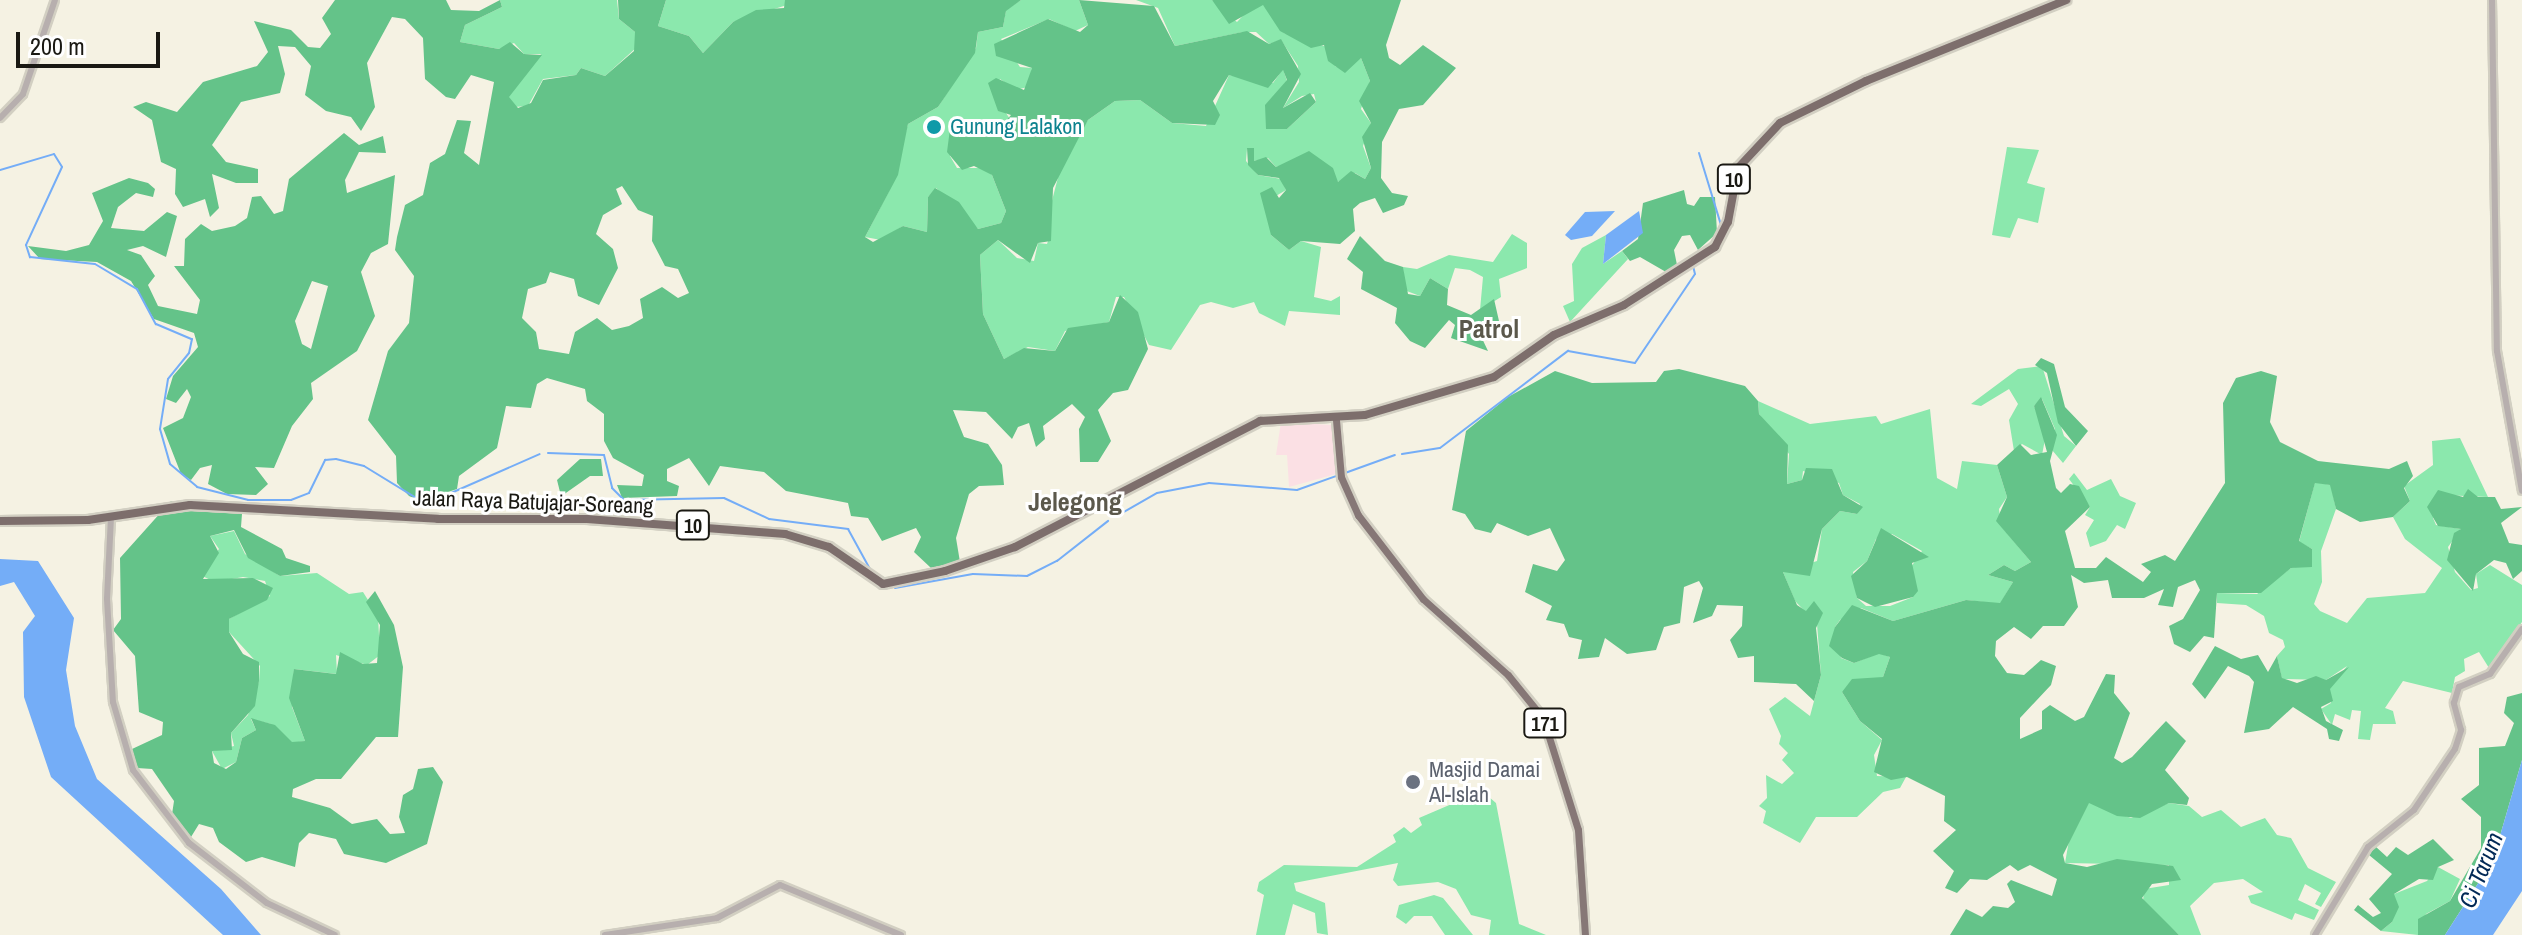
<!DOCTYPE html>
<style>
body{margin:0}
#map{position:relative;width:2522px;height:935px;overflow:hidden;background:#f5f2e3;font-family:"Archivo Narrow",sans-serif}
div>[style]{position:absolute}
.commercial>*{inset:0;background:#fbe0e4}
.green>*{inset:0;background:#8be8ad}
.forest>*{inset:0;background:#64c389}
.water>*{inset:0;background:#74adf7}
.stream>*{height:2px;margin:-1px;padding:0 1px;transform-origin:1px;border-radius:1px;background:#74adf7}
.roads{filter:drop-shadow(2px 0 #d2cfc2) drop-shadow(-2px 0 #d2cfc2) drop-shadow(0 2px #d2cfc2) drop-shadow(0 -2px #d2cfc2)}
.tertiary>*{height:6px;margin:-3px;padding:0 3px;transform-origin:3px;border-radius:3px;background:#b7afae}
.primary>*{height:7px;margin:-3.5px;padding:0 3.5px;transform-origin:3.5px;border-radius:3.5px;background:#867776}
.trunk>*{height:8px;margin:-4px;padding:0 4px;transform-origin:4px;border-radius:4px;background:#7d6e6c}
.dots>*{width:22px;height:22px;translate:-50% -50%;box-sizing:border-box;border:4px solid #fff;border-radius:50%}
span{translate:-50% -50%;white-space:nowrap;text-align:center;line-height:1.15;-webkit-text-stroke:6px #fff;paint-order:stroke}
.shield-label span{padding:2px 6px;background:#fff;border:2px solid;border-radius:6px;-webkit-text-stroke-width:0}
.shield-label{font-size:20px;color:#1a1913;font-weight:700}
.culture-label{font-size:22px;color:#0d838f}
.left{translate:0 -50%;text-align:left}
.street-label{font-size:22px;color:#1a1913}
.worship-label{font-size:22px;color:#5b616d}
.water-label{font-size:24px;color:#022956;font-style:italic}
.quarter-label{font-size:26px;color:#5b584b;font-weight:700}
.scale{position:absolute;left:16px;top:32px;width:144px;height:36px;box-sizing:border-box;border:4px solid #1a1913;border-top:0;padding-left:10px;font-size:24px;line-height:28px;white-space:nowrap;color:#1a1913;-webkit-text-stroke:6px #fff;paint-order:stroke}
</style>
<div id="map">
<div class="commercial">
<div style="clip-path:polygon(1281px 422px,1332px 425px,1336px 474px,1289px 487px,1287px 455px,1276px 455px)"></div>
</div>
<div class="green">
<div style="clip-path:polygon(500px 0,617px 0,619px 19px,635px 32px,637px 47px,605px 76px,581px 68px,576px 75px,543px 79px,528px 106px,514px 107px,508px 97px,541px 54px,524px 54px,514px 43px,499px 49px,460px 42px,465px 25px,502px 7px)"></div>
<div style="clip-path:polygon(666px 0,785px 0,787px 5px,733px 22px,703px 53px,689px 36px,658px 26px)"></div>
<div style="clip-path:polygon(1021px 0,1079px 0,1088px 25px,1075px 31px,1049px 19px,1001px 39px,1020px 67px,1032px 68px,1028px 87px,1015px 90px,1000px 79px,993px 94px,1010px 119px,990px 137px,965px 121px,950px 156px,957px 168px,986px 168px,992px 175px,1006px 211px,1001px 223px,978px 229px,936px 188px,928px 197px,927px 232px,903px 226px,881px 240px,865px 237px,889px 191px,908px 124px,938px 107px,976px 48px,978px 32px,1003px 27px,1006px 10px)"></div>
<div style="clip-path:polygon(1136px 0,1212px 0,1237px 22px,1252px 6px,1263px 4px,1284px 33px,1327px 47px,1336px 67px,1361px 58px,1370px 81px,1361px 109px,1371px 123px,1363px 146px,1371px 168px,1365px 179px,1355px 173px,1338px 182px,1297px 161px,1276px 167px,1268px 158px,1254px 161px,1254px 148px,1247px 149px,1246px 161px,1258px 175px,1281px 179px,1286px 190px,1276px 196px,1271px 235px,1289px 250px,1301px 241px,1321px 247px,1314px 297px,1331px 301px,1340px 296px,1340px 315px,1289px 311px,1285px 326px,1259px 313px,1254px 302px,1233px 308px,1211px 302px,1200px 305px,1171px 350px,1149px 345px,1124px 297px,1116px 297px,1109px 322px,1065px 331px,1055px 351px,1028px 347px,1004px 359px,983px 314px,980px 255px,998px 240px,1017px 258px,1034px 261px,1038px 243px,1047px 244px,1051px 232px,1047px 220px,1063px 158px,1088px 120px,1115px 101px,1140px 100px,1172px 123px,1206px 126px,1229px 75px,1273px 83px,1283px 69px,1287px 81px,1266px 105px,1266px 129px,1287px 129px,1316px 102px,1314px 94px,1302px 96px,1283px 108px,1299px 82px,1298px 66px,1281px 40px,1269px 44px,1256px 32px,1243px 32px,1175px 46px,1158px 8px)"></div>
<div style="clip-path:polygon(2007px 147px,2039px 150px,2027px 183px,2045px 188px,2038px 223px,2018px 218px,2010px 238px,1992px 235px)"></div>
<div style="clip-path:polygon(1512px 234px,1527px 243px,1527px 268px,1499px 279px,1501px 297px,1480px 310px,1483px 277px,1470px 270px,1455px 268px,1448px 289px,1430px 278px,1420px 296px,1404px 290px,1403px 267px,1417px 269px,1449px 255px,1493px 262px)"></div>
<div style="clip-path:polygon(1606px 235px,1603px 264px,1622px 251px,1628px 259px,1570px 322px,1563px 306px,1574px 301px,1572px 264px,1582px 248px)"></div>
<div style="clip-path:polygon(2042px 366px,2064px 436px,2076px 446px,2063px 463px,2052px 450px,2055px 429px,2042px 399px,2034px 406px,2046px 434px,2042px 455px,2022px 444px,2014px 451px,2009px 420px,2018px 404px,2009px 389px,1981px 406px,1971px 404px,2018px 369px)"></div>
<div style="clip-path:polygon(evenodd,1758px 401px,1810px 424px,1876px 416px,1881px 424px,1930px 409px,1937px 478px,1957px 489px,1962px 461px,1997px 465px,2007px 497px,1999px 509px,2001px 526px,2031px 562px,2015px 571px,2004px 565px,1988px 575px,2013px 582px,2000px 604px,1966px 600px,1893px 621px,1861px 608px,1840px 620px,1835px 627px,1841px 658px,1854px 663px,1879px 653px,1890px 657px,1883px 677px,1842px 692px,1860px 721px,1882px 740px,1874px 755px,1877px 776px,1906px 777px,1900px 788px,1883px 792px,1857px 817px,1816px 817px,1800px 843px,1763px 823px,1766px 811px,1759px 806px,1767px 798px,1766px 775px,1782px 784px,1794px 773px,1782px 760px,1788px 753px,1779px 744px,1781px 736px,1769px 709px,1785px 697px,1810px 716px,1821px 675px,1817px 624px,1795px 601px,1783px 572px,1817px 561px,1822px 529px,1840px 511px,1857px 514px,1860px 504px,1843px 495px,1839px 483px,1803px 471px,1802px 480px,1787px 484px,1789px 454px,1759px 414px,1758px 401px,1892px 534px,1922px 551px,1911px 567px,1913px 597px,1890px 606px,1866px 606px,1857px 598px,1853px 572px,1867px 561px,1876px 539px,1892px 534px)"></div>
<div style="clip-path:polygon(2460px 438px,2488px 497px,2442px 495px,2433px 518px,2436px 525px,2461px 529px,2448px 547px,2455px 572px,2471px 590px,2478px 588px,2476px 574px,2490px 565px,2522px 585px,2522px 622px,2489px 668px,2479px 652px,2464px 659px,2465px 671px,2455px 677px,2452px 693px,2403px 681px,2385px 708px,2393px 711px,2396px 724px,2373px 724px,2370px 740px,2358px 739px,2361px 711px,2352px 710px,2350px 720px,2335px 714px,2332px 725px,2321px 709px,2331px 703px,2329px 689px,2347px 666px,2326px 680px,2282px 679px,2277px 656px,2285px 647px,2283px 640px,2269px 633px,2264px 616px,2246px 605px,2217px 603px,2217px 593px,2257px 594px,2291px 568px,2312px 563px,2312px 549px,2299px 542px,2315px 482px,2331px 485px,2336px 509px,2321px 551px,2322px 582px,2314px 604px,2320px 611px,2347px 623px,2367px 598px,2425px 593px,2442px 568px,2405px 539px,2393px 517px,2410px 501px,2404px 486px,2433px 465px,2432px 441px)"></div>
<div style="clip-path:polygon(2074px 473px,2087px 490px,2111px 479px,2120px 496px,2136px 503px,2125px 529px,2117px 525px,2106px 541px,2090px 547px,2086px 533px,2094px 520px,2085px 515px,2090px 507px,2069px 479px)"></div>
<div style="clip-path:polygon(234px 531px,245px 554px,280px 576px,317px 573px,349px 594px,363px 592px,378px 616px,380px 655px,367px 665px,336px 655px,337px 674px,294px 669px,292px 707px,305px 741px,292px 743px,271px 724px,251px 719px,256px 730px,242px 738px,236px 762px,222px 769px,212px 751px,234px 746px,231px 733px,248px 715px,259px 681px,260px 666px,229px 632px,229px 619px,270px 596px,265px 581px,243px 577px,215px 582px,200px 575px,219px 549px,210px 536px)"></div>
<div style="clip-path:polygon(1482px 791px,1496px 803px,1519px 924px,1546px 935px,1489px 935px,1491px 920px,1471px 915px,1456px 889px,1438px 882px,1398px 886px,1393px 880px,1398px 863px,1294px 883px,1296px 891px,1325px 903px,1328px 935px,1317px 933px,1315px 913px,1293px 904px,1285px 935px,1256px 935px,1264px 895px,1257px 891px,1259px 882px,1284px 865px,1357px 867px,1396px 842px,1393px 835px,1404px 827px,1411px 833px,1422px 825px,1419px 818px)"></div>
<div style="clip-path:polygon(2089px 802px,2131px 818px,2169px 803px,2189px 806px,2202px 817px,2221px 810px,2241px 827px,2265px 818px,2277px 835px,2291px 838px,2308px 868px,2336px 882px,2321px 907px,2315px 904px,2321px 893px,2305px 884px,2298px 900px,2319px 910px,2314px 920px,2295px 913px,2292px 920px,2251px 903px,2248px 896px,2263px 892px,2243px 879px,2214px 883px,2190px 906px,2201px 935px,2179px 935px,2143px 902px,2144px 889px,2169px 885px,2169px 865px,2065px 863px,2071px 829px)"></div>
<div style="clip-path:polygon(2438px 867px,2460px 879px,2450px 901px,2426px 914px,2418px 935px,2381px 931px,2392px 922px,2394px 894px,2427px 881px)"></div>
<div style="clip-path:polygon(1434px 895px,1443px 898px,1473px 935px,1445px 935px,1432px 916px,1414px 916px,1406px 924px,1396px 917px,1399px 905px)"></div>
</div>
<div class="forest">
<div style="clip-path:polygon(evenodd,335px 0,446px 0,451px 10px,479px 11px,500px 0,502px 7px,465px 25px,460px 42px,499px 49px,510px 42px,524px 54px,542px 55px,509px 97px,518px 108px,531px 103px,543px 80px,576px 75px,581px 68px,605px 76px,634px 51px,635px 32px,619px 19px,618px 0,666px 0,658px 26px,689px 36px,703px 53px,733px 22px,756px 10px,784px 8px,785px 0,1021px 0,1006px 11px,1003px 27px,978px 32px,975px 53px,938px 107px,908px 124px,898px 175px,865px 237px,873px 242px,903px 226px,927px 232px,928px 197px,935px 188px,959px 202px,978px 229px,1001px 223px,1006px 211px,992px 175px,974px 166px,962px 170px,947px 152px,951px 121px,963px 118px,976px 133px,994px 135px,1011px 115px,998px 111px,988px 83px,996px 78px,1024px 90px,1032px 68px,996px 56px,994px 44px,1048px 19px,1080px 32px,1088px 25px,1079px 0,1154px 6px,1175px 46px,1247px 31px,1269px 44px,1281px 39px,1301px 74px,1283px 108px,1310px 93px,1316px 102px,1287px 129px,1266px 129px,1265px 105px,1287px 80px,1283px 70px,1268px 88px,1229px 75px,1213px 101px,1220px 115px,1215px 125px,1172px 123px,1140px 100px,1115px 101px,1088px 120px,1053px 188px,1051px 241px,1038px 243px,1030px 263px,998px 240px,980px 255px,983px 314px,1004px 359px,1024px 348px,1055px 351px,1068px 328px,1109px 322px,1120px 295px,1138px 312px,1148px 349px,1128px 390px,1113px 393px,1098px 410px,1111px 441px,1098px 462px,1080px 462px,1079px 429px,1085px 417px,1072px 404px,1043px 426px,1045px 439px,1036px 447px,1029px 423px,1018px 427px,1012px 439px,986px 412px,953px 410px,964px 437px,988px 444px,1002px 465px,1004px 485px,979px 486px,969px 494px,956px 538px,960px 562px,931px 568px,914px 552px,921px 537px,916px 528px,882px 541px,868px 518px,851px 516px,848px 503px,786px 491px,764px 472px,720px 466px,709px 486px,689px 458px,667px 469px,667px 481px,679px 486px,677px 496px,622px 498px,617px 485px,642px 486px,644px 475px,613px 458px,604px 441px,604px 414px,587px 401px,585px 389px,547px 378px,537px 384px,531px 408px,506px 406px,497px 448px,459px 476px,457px 489px,421px 501px,409px 496px,397px 483px,396px 456px,368px 420px,388px 351px,409px 323px,414px 276px,395px 250px,397px 237px,405px 205px,423px 195px,430px 163px,445px 154px,457px 120px,471px 121px,464px 153px,479px 165px,494px 82px,471px 75px,455px 99px,446px 97px,425px 79px,423px 38px,405px 19px,392px 17px,367px 63px,375px 107px,361px 131px,351px 117px,326px 111px,305px 95px,311px 66px,295px 47px,278px 46px,285px 74px,280px 93px,241px 102px,212px 145px,226px 162px,258px 169px,258px 183px,236px 183px,212px 174px,219px 208px,210px 217px,205px 199px,183px 207px,175px 194px,176px 169px,161px 162px,152px 120px,133px 107px,146px 102px,177px 112px,203px 82px,257px 66px,268px 52px,254px 21px,291px 30px,308px 47px,320px 48px,331px 34px,322px 18px,335px 0,622px 186px,638px 210px,653px 216px,652px 241px,665px 266px,678px 269px,689px 293px,678px 298px,662px 287px,640px 299px,643px 318px,629px 326px,612px 330px,597px 318px,575px 332px,569px 354px,539px 349px,536px 332px,522px 318px,528px 289px,546px 283px,550px 272px,574px 279px,578px 296px,599px 305px,618px 268px,613px 249px,596px 234px,603px 215px,622px 204px,616px 189px,622px 186px)"></div>
<div style="clip-path:polygon(1212px 0,1401px 0,1386px 45px,1389px 58px,1400px 65px,1423px 45px,1456px 68px,1423px 105px,1399px 109px,1382px 142px,1381px 178px,1392px 193px,1408px 196px,1404px 205px,1383px 213px,1375px 198px,1360px 203px,1353px 209px,1355px 231px,1340px 244px,1301px 241px,1289px 250px,1271px 235px,1260px 193px,1272px 187px,1279px 198px,1286px 190px,1279px 178px,1258px 175px,1248px 165px,1247px 148px,1254px 148px,1254px 161px,1266px 157px,1276px 167px,1309px 151px,1333px 168px,1338px 182px,1351px 171px,1365px 179px,1371px 168px,1362px 137px,1371px 123px,1359px 101px,1370px 81px,1361px 58px,1345px 73px,1328px 61px,1324px 45px,1311px 48px,1280px 31px,1263px 5px,1229px 24px)"></div>
<div style="clip-path:polygon(evenodd,344px 133px,359px 145px,383px 136px,386px 153px,359px 152px,345px 180px,347px 193px,395px 175px,388px 244px,371px 253px,361px 272px,375px 316px,357px 351px,311px 383px,313px 399px,292px 426px,274px 468px,255px 467px,268px 484px,256px 495px,227px 494px,208px 484px,212px 465px,200px 468px,191px 480px,181px 474px,163px 428px,183px 418px,191px 397px,187px 389px,176px 403px,166px 399px,173px 376px,198px 347px,194px 333px,154px 319px,131px 281px,97px 262px,40px 259px,28px 246px,66px 251px,89px 245px,103px 221px,92px 193px,129px 178px,148px 183px,155px 189px,153px 197px,136px 193px,118px 207px,111px 228px,144px 231px,167px 212px,177px 216px,166px 257px,143px 246px,127px 250px,141px 255px,155px 276px,148px 285px,158px 306px,197px 314px,200px 300px,174px 266px,184px 266px,185px 239px,201px 224px,212px 231px,235px 226px,247px 218px,252px 197px,261px 196px,274px 214px,283px 211px,289px 179px,344px 133px,312px 281px,328px 286px,311px 349px,302px 344px,295px 321px,312px 281px)"></div>
<div style="clip-path:polygon(1684px 190px,1687px 204px,1694px 206px,1700px 197px,1715px 197px,1717px 233px,1698px 250px,1690px 235px,1682px 236px,1674px 250px,1677px 265px,1666px 272px,1640px 257px,1630px 261px,1622px 251px,1638px 239px,1643px 203px)"></div>
<div style="clip-path:polygon(1360px 236px,1385px 261px,1403px 267px,1408px 294px,1420px 296px,1430px 278px,1448px 289px,1447px 305px,1471px 315px,1494px 299px,1499px 321px,1479px 332px,1488px 351px,1451px 338px,1455px 325px,1449px 320px,1425px 348px,1410px 341px,1395px 323px,1397px 308px,1361px 289px,1363px 272px,1347px 259px)"></div>
<div style="clip-path:polygon(2041px 358px,2054px 364px,2065px 407px,2088px 431px,2076px 446px,2058px 423px,2047px 373px,2035px 365px)"></div>
<div style="clip-path:polygon(1679px 369px,1745px 386px,1758px 401px,1759px 414px,1788px 445px,1787px 484px,1802px 480px,1806px 468px,1832px 469px,1843px 495px,1863px 507px,1857px 514px,1840px 511px,1822px 529px,1810px 576px,1783px 572px,1797px 605px,1806px 611px,1814px 601px,1823px 613px,1816px 628px,1821px 675px,1814px 701px,1796px 684px,1754px 682px,1754px 656px,1738px 658px,1730px 640px,1742px 626px,1743px 606px,1717px 605px,1712px 616px,1693px 623px,1703px 588px,1699px 581px,1684px 587px,1680px 623px,1664px 627px,1656px 650px,1627px 654px,1605px 638px,1599px 657px,1578px 659px,1582px 640px,1569px 637px,1564px 624px,1546px 620px,1552px 606px,1525px 592px,1533px 564px,1557px 571px,1565px 560px,1550px 528px,1528px 536px,1497px 523px,1491px 533px,1475px 529px,1465px 514px,1452px 510px,1466px 431px,1508px 397px,1555px 371px,1592px 383px,1656px 382px,1664px 371px)"></div>
<div style="clip-path:polygon(2261px 371px,2277px 376px,2270px 422px,2280px 442px,2318px 461px,2389px 469px,2407px 461px,2413px 476px,2404px 488px,2410px 501px,2393px 517px,2360px 522px,2336px 509px,2330px 485px,2315px 483px,2299px 541px,2312px 549px,2312px 567px,2291px 568px,2261px 593px,2217px 593px,2214px 638px,2204px 636px,2190px 652px,2174px 644px,2169px 626px,2183px 619px,2200px 590px,2195px 580px,2178px 587px,2173px 607px,2158px 605px,2164px 589px,2144px 598px,2112px 598px,2108px 580px,2084px 583px,2071px 575px,2078px 607px,2064px 626px,2043px 626px,2031px 639px,2014px 627px,1996px 641px,1995px 656px,2007px 673px,2024px 675px,2041px 660px,2056px 666px,2051px 685px,2020px 718px,2020px 739px,2042px 729px,2042px 711px,2050px 705px,2075px 721px,2084px 717px,2106px 674px,2115px 675px,2114px 693px,2130px 713px,2114px 758px,2122px 763px,2132px 757px,2166px 721px,2186px 741px,2165px 770px,2189px 798px,2187px 805px,2169px 803px,2140px 818px,2117px 816px,2089px 803px,2063px 855px,2065px 863px,2087px 867px,2117px 859px,2173px 866px,2181px 880px,2152px 884px,2142px 898px,2179px 935px,1950px 935px,1966px 909px,1982px 917px,1993px 906px,2008px 908px,2015px 902px,2007px 884px,2011px 880px,2052px 896px,2057px 879px,2030px 865px,2018px 871px,2010px 865px,1987px 880px,1970px 879px,1957px 893px,1945px 888px,1954px 871px,1933px 851px,1956px 830px,1944px 821px,1945px 796px,1907px 777px,1891px 780px,1874px 772px,1882px 739px,1860px 721px,1842px 692px,1852px 679px,1883px 677px,1890px 657px,1879px 654px,1854px 663px,1842px 658px,1829px 646px,1835px 627px,1852px 605px,1893px 621px,1966px 600px,2000px 603px,2013px 582px,1988px 575px,2004px 565px,2015px 571px,2031px 562px,1996px 521px,2007px 497px,1997px 465px,2020px 444px,2031px 455px,2047px 452px,2034px 406px,2041px 397px,2057px 435px,2050px 461px,2056px 488px,2061px 493px,2070px 484px,2079px 486px,2090px 507px,2065px 531px,2075px 568px,2096px 568px,2106px 557px,2143px 582px,2151px 572px,2141px 564px,2165px 555px,2175px 561px,2225px 483px,2223px 403px,2236px 378px)"></div>
<div style="clip-path:polygon(580px 459px,601px 459px,603px 476px,590px 476px,553px 502px,560px 492px,557px 480px)"></div>
<div style="clip-path:polygon(2468px 489px,2478px 497px,2495px 497px,2501px 509px,2522px 507px,2501px 523px,2509px 543px,2522px 545px,2522px 571px,2513px 579px,2506px 563px,2494px 560px,2476px 574px,2473px 591px,2447px 560px,2454px 533px,2461px 529px,2438px 526px,2427px 507px,2438px 490px,2463px 497px)"></div>
<div style="clip-path:polygon(171px 501px,260px 511px,242px 514px,241px 527px,282px 549px,286px 558px,310px 566px,310px 572px,280px 576px,248px 558px,234px 530px,210px 536px,219px 553px,203px 579px,253px 578px,273px 588px,267px 600px,229px 619px,229px 632px,243px 654px,259px 662px,259px 681px,255px 706px,231px 733px,232px 750px,212px 751px,214px 763px,226px 769px,236px 762px,242px 738px,256px 730px,251px 718px,275px 725px,292px 742px,305px 741px,289px 698px,294px 669px,336px 674px,340px 652px,363px 664px,377px 663px,380px 625px,366px 602px,375px 591px,394px 625px,403px 667px,398px 737px,376px 737px,341px 779px,316px 779px,293px 789px,292px 797px,330px 808px,352px 824px,377px 819px,390px 834px,405px 833px,399px 817px,403px 795px,413px 789px,418px 769px,433px 767px,443px 782px,427px 844px,386px 863px,344px 854px,336px 839px,309px 833px,299px 843px,295px 867px,262px 857px,246px 862px,219px 842px,213px 828px,199px 824px,191px 837px,171px 821px,174px 801px,152px 769px,137px 768px,132px 749px,162px 735px,163px 722px,139px 712px,135px 656px,113px 630px,121px 619px,120px 558px)"></div>
<div style="clip-path:polygon(1881px 528px,1929px 557px,1912px 563px,1918px 591px,1913px 597px,1875px 607px,1857px 598px,1851px 576px,1867px 561px)"></div>
<div style="clip-path:polygon(2215px 646px,2241px 659px,2258px 655px,2268px 672px,2277px 656px,2282px 678px,2297px 683px,2316px 676px,2326px 680px,2349px 667px,2330px 689px,2333px 701px,2321px 707px,2326px 721px,2343px 730px,2339px 741px,2329px 739px,2327px 729px,2293px 707px,2269px 729px,2244px 733px,2254px 682px,2249px 676px,2228px 666px,2205px 699px,2192px 684px)"></div>
<div style="clip-path:polygon(2522px 693px,2522px 760px,2493px 860px,2445px 935px,2418px 935px,2418px 919px,2450px 901px,2481px 848px,2481px 817px,2461px 799px,2479px 785px,2479px 748px,2505px 746px,2514px 723px,2504px 713px,2507px 697px)"></div>
<div style="clip-path:polygon(2433px 839px,2454px 860px,2438px 867px,2433px 880px,2419px 879px,2394px 894px,2399px 907px,2392px 922px,2381px 931px,2354px 910px,2358px 905px,2373px 917px,2381px 913px,2369px 899px,2392px 874px,2369px 855px,2375px 846px,2387px 857px,2396px 847px,2408px 855px)"></div>
</div>
<div class="water">
<div style="clip-path:polygon(1615px 211px,1592px 236px,1571px 240px,1565px 235px,1585px 212px)"></div>
<div style="clip-path:polygon(1639px 211px,1643px 233px,1603px 264px,1606px 235px)"></div>
<div style="clip-path:polygon(0 559px,38px 561px,74px 618px,66px 670px,75px 726px,97px 779px,221px 889px,261px 935px,223px 935px,51px 777px,24px 697px,23px 632px,35px 616px,14px 582px,0 586px)"></div>
<div style="clip-path:polygon(2522px 760px,2522px 891px,2493px 935px,2445px 935px,2493px 860px)"></div>
</div>
<div class="stream">
<div style="left:1699px;top:153px;width:78px;rotate:73deg"></div>
<div style="left:0;top:170px;width:56px;rotate:-16.5deg"></div>
<div style="left:54px;top:154px;width:15px;rotate:58deg"></div>
<div style="left:62px;top:167px;width:86px;rotate:114.8deg"></div>
<div style="left:26px;top:245px;width:13px;rotate:72deg"></div>
<div style="left:30px;top:257px;width:65px;rotate:6.1deg"></div>
<div style="left:95px;top:264px;width:49px;rotate:30.8deg"></div>
<div style="left:137px;top:289px;width:40px;rotate:62deg"></div>
<div style="left:156px;top:324px;width:39px;rotate:23deg"></div>
<div style="left:192px;top:339px;width:14px;rotate:102deg"></div>
<div style="left:189px;top:353px;width:33px;rotate:129deg"></div>
<div style="left:168px;top:379px;width:51px;rotate:99.1deg"></div>
<div style="left:160px;top:429px;width:36px;rotate:74deg"></div>
<div style="left:170px;top:464px;width:35px;rotate:40deg"></div>
<div style="left:197px;top:487px;width:53px;rotate:14.3deg"></div>
<div style="left:248px;top:500px;width:43px"></div>
<div style="left:291px;top:500px;width:19px;rotate:-21deg"></div>
<div style="left:309px;top:493px;width:37px;rotate:-64deg"></div>
<div style="left:325px;top:460px;width:11px;rotate:-5deg"></div>
<div style="left:336px;top:459px;width:29px;rotate:14deg"></div>
<div style="left:364px;top:466px;width:73px;rotate:31.5deg"></div>
<div style="left:426px;top:504px;width:124px;rotate:-23.7deg"></div>
<div style="left:1689px;top:259px;width:29px;rotate:-34deg"></div>
<div style="left:548px;top:453px;width:56px;rotate:2deg"></div>
<div style="left:604px;top:455px;width:34px;rotate:76deg"></div>
<div style="left:612px;top:488px;width:17px;rotate:45deg"></div>
<div style="left:624px;top:500px;width:100px;rotate:-1.1deg"></div>
<div style="left:724px;top:498px;width:50px;rotate:25deg"></div>
<div style="left:769px;top:519px;width:80px;rotate:7.2deg"></div>
<div style="left:848px;top:529px;width:48px;rotate:61.3deg"></div>
<div style="left:1402px;top:454px;width:38px;rotate:-9deg"></div>
<div style="left:1440px;top:448px;width:161px;rotate:-37.2deg"></div>
<div style="left:1568px;top:351px;width:68px;rotate:10.2deg"></div>
<div style="left:1635px;top:363px;width:107px;rotate:-56deg"></div>
<div style="left:1695px;top:274px;width:8px;rotate:-104deg"></div>
<div style="left:1345px;top:473px;width:53px;rotate:-19.8deg"></div>
<div style="left:1115px;top:517px;width:48px;rotate:-29.7deg"></div>
<div style="left:1157px;top:493px;width:53px;rotate:-10.9deg"></div>
<div style="left:1209px;top:483px;width:88px;rotate:4.5deg"></div>
<div style="left:1297px;top:490px;width:45px;rotate:-19.7deg"></div>
<div style="left:895px;top:588px;width:79px;rotate:-10.2deg"></div>
<div style="left:973px;top:574px;width:54px;rotate:2.1deg"></div>
<div style="left:1027px;top:576px;width:34px;rotate:-27deg"></div>
<div style="left:1057px;top:561px;width:65px;rotate:-38.1deg"></div>
</div>
<div class="roads">
<div class="tertiary">
<div style="left:2492px;top:0;width:351px;rotate:89.2deg"></div>
<div style="left:2497px;top:351px;width:142px;rotate:79.9deg"></div>
<div style="left:0;top:118px;width:33px;rotate:-46deg"></div>
<div style="left:23px;top:94px;width:99px;rotate:-71.2deg"></div>
<div style="left:111px;top:517px;width:82px;rotate:92.8deg"></div>
<div style="left:107px;top:599px;width:103px;rotate:86.7deg"></div>
<div style="left:113px;top:702px;width:71px;rotate:73.6deg"></div>
<div style="left:133px;top:770px;width:92px;rotate:52.5deg"></div>
<div style="left:189px;top:843px;width:98px;rotate:37.6deg"></div>
<div style="left:267px;top:903px;width:75px;rotate:25.2deg"></div>
<div style="left:605px;top:935px;width:113px;rotate:-8.6deg"></div>
<div style="left:717px;top:918px;width:71px;rotate:-27.6deg"></div>
<div style="left:780px;top:885px;width:131px;rotate:22.5deg"></div>
<div style="left:2315px;top:935px;width:103px;rotate:-58.9deg"></div>
<div style="left:2368px;top:847px;width:59px;rotate:-38.8deg"></div>
<div style="left:2414px;top:810px;width:73px;rotate:-56.1deg"></div>
<div style="left:2455px;top:749px;width:20px;rotate:-72deg"></div>
<div style="left:2461px;top:730px;width:28px;rotate:-105deg"></div>
<div style="left:2454px;top:703px;width:17px;rotate:-73deg"></div>
<div style="left:2459px;top:687px;width:34px;rotate:-23deg"></div>
<div style="left:2490px;top:674px;width:55px;rotate:-54.6deg"></div>
</div>
<div class="primary">
<div style="left:1336px;top:420px;width:57px;rotate:85deg"></div>
<div style="left:1341px;top:477px;width:42px;rotate:65.9deg"></div>
<div style="left:1358px;top:515px;width:106px;rotate:52.3deg"></div>
<div style="left:1423px;top:599px;width:114px;rotate:41.8deg"></div>
<div style="left:1508px;top:675px;width:55px;rotate:50.9deg"></div>
<div style="left:1543px;top:718px;width:117px;rotate:72.6deg"></div>
<div style="left:1578px;top:830px;width:105px;rotate:86.2deg"></div>
</div>
<div class="trunk">
<div style="left:0;top:521px;width:88px;rotate:-0.7deg"></div>
<div style="left:88px;top:520px;width:103px;rotate:-8.4deg"></div>
<div style="left:190px;top:505px;width:248px;rotate:3.2deg"></div>
<div style="left:438px;top:519px;width:149px"></div>
<div style="left:587px;top:519px;width:199px;rotate:4.3deg"></div>
<div style="left:785px;top:534px;width:46px;rotate:16.5deg"></div>
<div style="left:829px;top:547px;width:65px;rotate:34.4deg"></div>
<div style="left:883px;top:584px;width:63px;rotate:-11.8deg"></div>
<div style="left:945px;top:571px;width:74px;rotate:-18.9deg"></div>
<div style="left:1015px;top:547px;width:276px;rotate:-27.2deg"></div>
<div style="left:1260px;top:421px;width:105px;rotate:-3.3deg"></div>
<div style="left:1365px;top:415px;width:134px;rotate:-16.4deg"></div>
<div style="left:1494px;top:377px;width:73px;rotate:-35deg"></div>
<div style="left:1554px;top:335px;width:76px;rotate:-23.2deg"></div>
<div style="left:1624px;top:305px;width:108px;rotate:-32.5deg"></div>
<div style="left:1715px;top:247px;width:28px;rotate:-63deg"></div>
<div style="left:1728px;top:222px;width:55px;rotate:-79.5deg"></div>
<div style="left:1738px;top:168px;width:62px;rotate:-47deg"></div>
<div style="left:1780px;top:123px;width:96px;rotate:-26deg"></div>
<div style="left:1866px;top:81px;width:216px;rotate:-22deg"></div>
</div>
</div>
<div class="dots">
<div style="left:934px;top:127px;background:#0f9aa8"></div>
<div style="left:1413px;top:782px;background:#6b7280"></div>
</div>
<div class="shield-label">
<span style="left:1734px;top:179px">10</span>
<span style="left:693px;top:525px">10</span>
<span style="left:1545px;top:723px">171</span>
</div>
<div class="culture-label">
<span class="left" style="left:950px;top:127px">Gunung Lalakon</span>
</div>
<div class="street-label">
<span style="left:533px;top:502px;rotate:2deg">Jalan Raya Batujajar-Soreang</span>
</div>
<div class="worship-label">
<span class="left" style="left:1429px;top:782px">Masjid Damai<br>Al-Islah</span>
</div>
<div class="water-label">
<span style="left:2481px;top:870px;rotate:-68deg">Ci Tarum</span>
</div>
<div class="quarter-label">
<span style="left:1489px;top:329px">Patrol</span>
<span style="left:1075px;top:502px">Jelegong</span>
</div>
<div class="scale">200 m</div>
</div>
